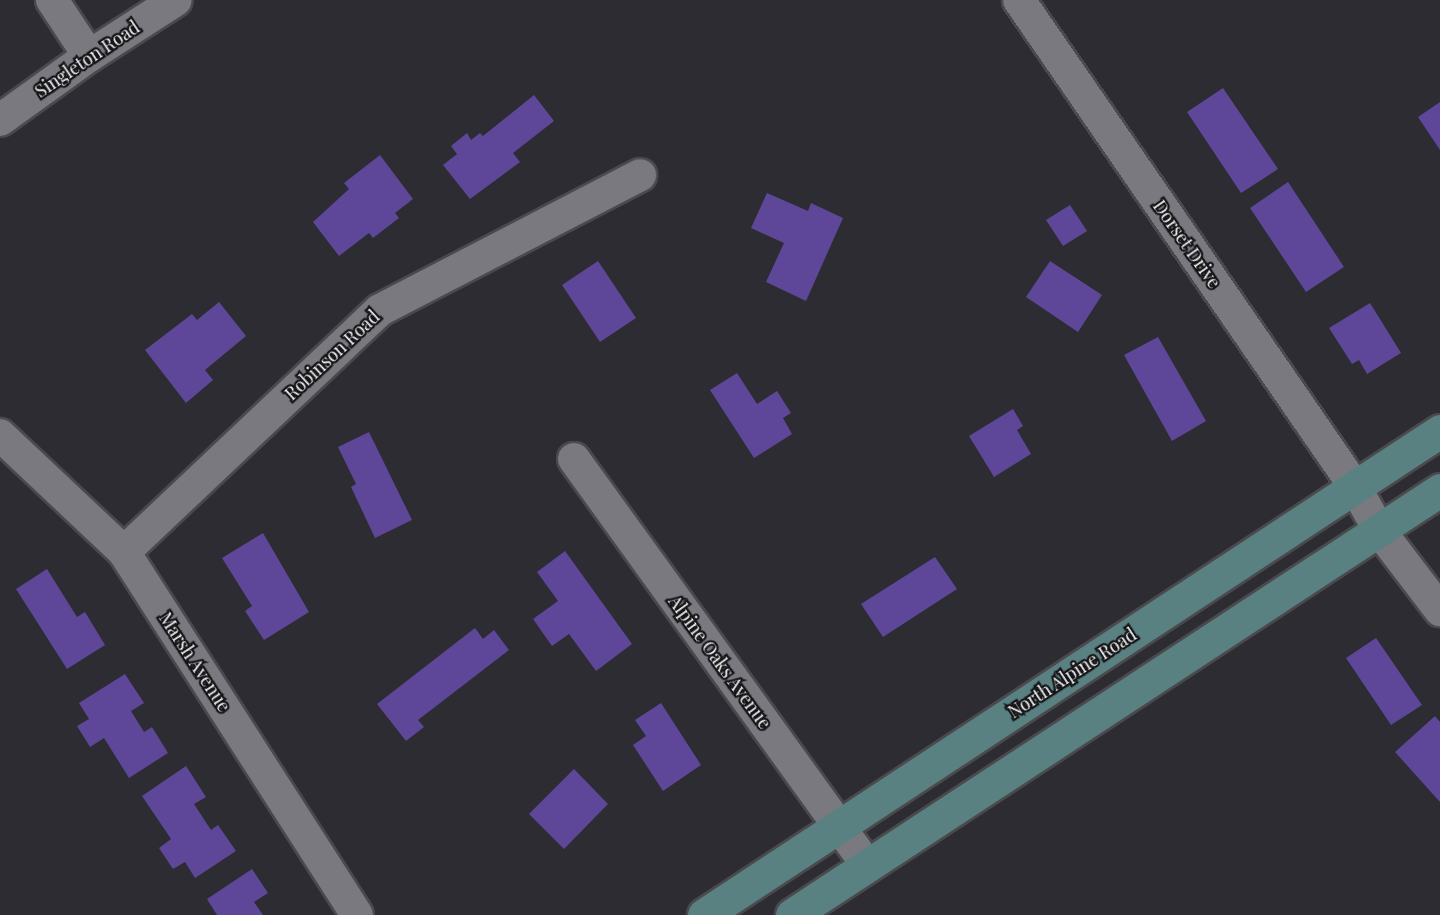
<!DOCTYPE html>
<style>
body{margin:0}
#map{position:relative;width:1440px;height:915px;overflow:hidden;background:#2c2c32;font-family:"Playfair Display",serif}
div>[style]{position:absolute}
.building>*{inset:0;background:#5e4799}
.roads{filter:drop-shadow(2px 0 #4a4a4e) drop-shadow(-2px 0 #4a4a4e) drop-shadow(0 2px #4a4a4e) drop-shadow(0 -2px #4a4a4e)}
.street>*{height:32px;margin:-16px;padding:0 16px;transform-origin:16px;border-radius:16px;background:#7a7980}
.secondary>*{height:33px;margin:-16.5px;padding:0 16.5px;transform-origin:16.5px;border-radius:16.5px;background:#5a8182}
span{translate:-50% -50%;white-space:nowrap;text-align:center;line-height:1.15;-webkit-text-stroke:4.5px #151517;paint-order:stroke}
.street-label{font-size:18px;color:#f3f3f7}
</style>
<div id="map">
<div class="building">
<div style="clip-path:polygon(1223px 88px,1278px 169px,1241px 193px,1187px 112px)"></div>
<div style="clip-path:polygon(534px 95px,554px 121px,513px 153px,520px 162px,470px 199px,443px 165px,457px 154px,451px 146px,467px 133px,471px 140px,480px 133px,483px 136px)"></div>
<div style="clip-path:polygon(1440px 102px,1440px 150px,1418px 117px)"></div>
<div style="clip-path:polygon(380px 155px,413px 199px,395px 213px,399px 218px,373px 238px,369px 233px,339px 256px,313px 222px,349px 189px,344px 183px)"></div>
<div style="clip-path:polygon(1288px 182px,1344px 267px,1306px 292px,1250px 208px)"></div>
<div style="clip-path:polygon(767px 193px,808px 211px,811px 203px,843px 218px,806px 301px,766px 282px,784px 243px,751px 228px)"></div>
<div style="clip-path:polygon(1070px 205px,1087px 231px,1063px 246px,1046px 220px)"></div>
<div style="clip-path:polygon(598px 261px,636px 318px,600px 342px,562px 285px)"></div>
<div style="clip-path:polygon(1050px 261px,1102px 295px,1078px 332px,1026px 297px)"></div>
<div style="clip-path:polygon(219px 302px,246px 336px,205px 370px,213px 380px,186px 403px,145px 350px,192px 314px,197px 320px)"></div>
<div style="clip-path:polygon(1370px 303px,1401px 353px,1367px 374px,1359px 360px,1352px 364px,1329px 328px)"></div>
<div style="clip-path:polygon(1158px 337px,1206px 421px,1172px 441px,1124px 355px)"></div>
<div style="clip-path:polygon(737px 373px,757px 404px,777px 391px,791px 413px,783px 418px,792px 434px,754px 458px,710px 390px)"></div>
<div style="clip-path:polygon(1013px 409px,1023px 426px,1017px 430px,1031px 454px,994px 477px,969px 436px)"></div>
<div style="clip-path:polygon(369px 432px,412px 520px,375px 538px,351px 487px,356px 484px,338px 447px)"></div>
<div style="clip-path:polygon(263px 533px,309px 612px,264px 640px,245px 611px,252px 606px,222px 558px)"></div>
<div style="clip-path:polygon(565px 551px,632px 644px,596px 671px,569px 634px,552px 646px,533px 619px,558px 601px,537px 572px)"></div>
<div style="clip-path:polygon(935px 557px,957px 589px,883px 637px,861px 604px)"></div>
<div style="clip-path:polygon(47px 569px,77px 617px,85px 612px,105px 645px,67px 669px,16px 589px)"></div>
<div style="clip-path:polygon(475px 628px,483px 639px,494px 630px,509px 650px,418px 720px,424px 727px,406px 741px,377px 704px)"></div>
<div style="clip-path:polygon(1376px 638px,1422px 705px,1391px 725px,1346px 658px)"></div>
<div style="clip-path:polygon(125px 674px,144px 703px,131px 711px,144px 732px,152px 727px,168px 753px,129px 778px,104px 738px,90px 747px,77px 726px,89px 719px,79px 703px)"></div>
<div style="clip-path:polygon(661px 703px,701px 765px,663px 791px,633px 745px,646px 736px,635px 720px)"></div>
<div style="clip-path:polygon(1435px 716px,1440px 722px,1440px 802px,1395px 752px)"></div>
<div style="clip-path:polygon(186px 766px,206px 797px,194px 804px,211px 830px,218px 825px,236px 851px,195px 878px,185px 862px,173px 869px,159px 848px,171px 839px,142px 796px)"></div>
<div style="clip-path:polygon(574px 769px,608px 804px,564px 849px,529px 814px)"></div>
<div style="clip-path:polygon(252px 869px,268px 893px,254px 902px,263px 915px,217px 915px,207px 899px)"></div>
</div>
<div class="roads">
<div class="street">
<div style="left:52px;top:0;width:67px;rotate:56.5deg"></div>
<div style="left:1019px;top:0;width:592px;rotate:55.4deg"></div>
<div style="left:1355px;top:487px;width:49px;rotate:60.8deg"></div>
<div style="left:1379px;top:530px;width:101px;rotate:52.7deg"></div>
<div style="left:0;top:120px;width:110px;rotate:-35.7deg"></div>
<div style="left:89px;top:56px;width:103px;rotate:-32.8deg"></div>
<div style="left:0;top:435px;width:170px;rotate:43.3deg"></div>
<div style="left:124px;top:552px;width:431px;rotate:57.3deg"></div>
<div style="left:574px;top:459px;width:501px;rotate:54.18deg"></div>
<div style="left:124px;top:552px;width:352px;rotate:-43.4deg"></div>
<div style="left:380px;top:310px;width:293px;rotate:-27.4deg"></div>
</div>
<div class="secondary">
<div style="left:704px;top:915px;width:881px;rotate:-33.33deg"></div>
<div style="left:792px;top:915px;width:775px;rotate:-33.26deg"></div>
</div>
</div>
<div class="street-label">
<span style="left:87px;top:59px;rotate:-34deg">Singleton Road</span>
<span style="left:1187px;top:244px;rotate:55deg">Dorset Drive</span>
<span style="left:332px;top:355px;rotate:-43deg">Robinson Road</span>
<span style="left:195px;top:662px;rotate:57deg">Marsh Avenue</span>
<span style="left:720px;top:662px;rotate:54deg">Alpine Oaks Avenue</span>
<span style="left:1072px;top:673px;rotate:-33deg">North Alpine Road</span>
</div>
</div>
